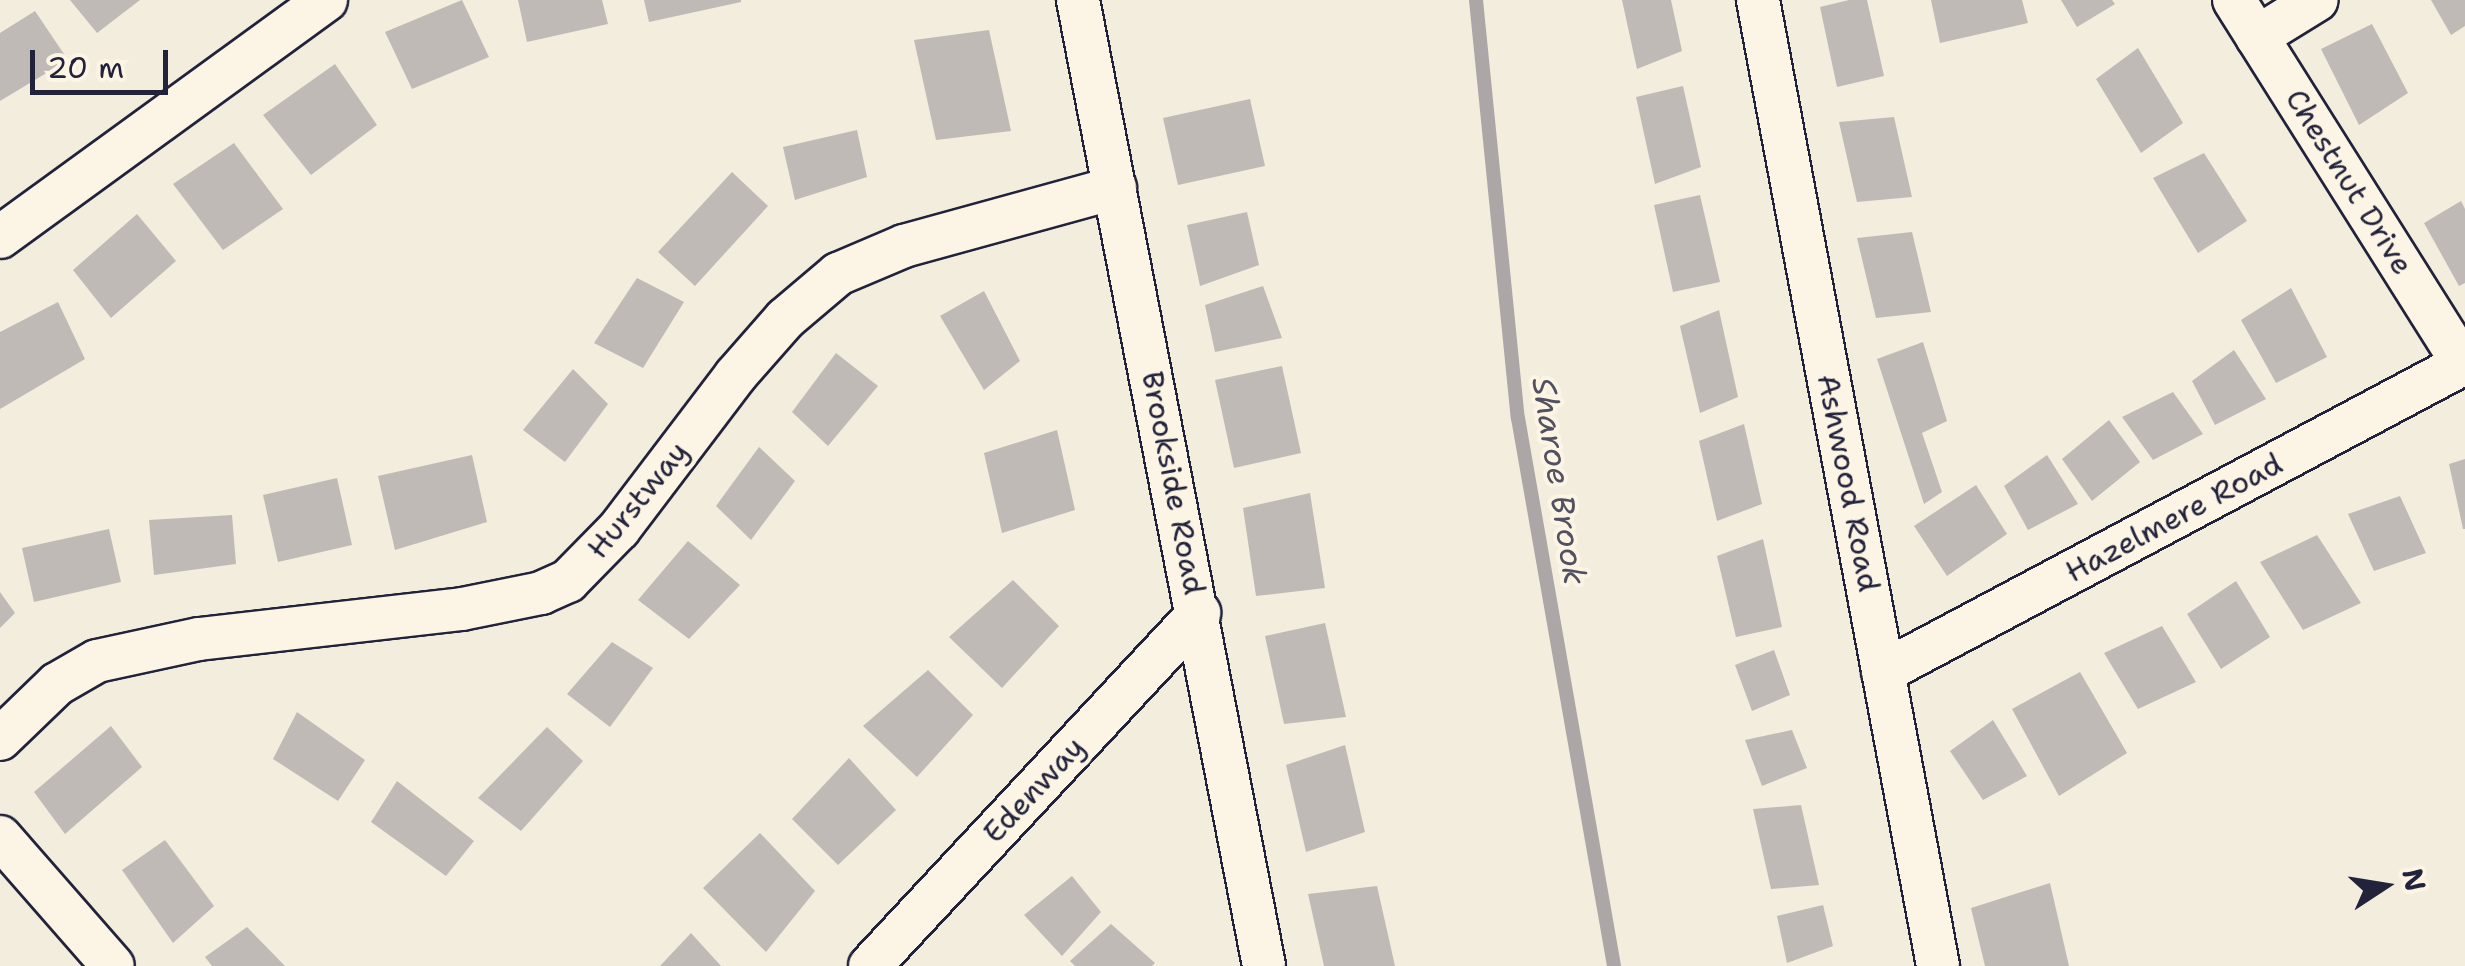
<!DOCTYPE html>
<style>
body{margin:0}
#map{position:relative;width:2465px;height:966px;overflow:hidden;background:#f3edde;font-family:"Shantell Sans",sans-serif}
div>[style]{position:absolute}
.stream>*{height:14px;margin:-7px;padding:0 7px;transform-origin:7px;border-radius:7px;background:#aca7a6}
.building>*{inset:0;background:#bfbab6}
.roads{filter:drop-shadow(2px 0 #22223b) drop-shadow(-2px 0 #22223b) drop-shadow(0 2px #22223b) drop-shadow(0 -2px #22223b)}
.street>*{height:42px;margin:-21px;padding:0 21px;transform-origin:21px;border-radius:21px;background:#fcf5e5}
span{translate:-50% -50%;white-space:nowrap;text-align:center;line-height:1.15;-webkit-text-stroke:8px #fcf5e5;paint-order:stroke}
.street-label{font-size:30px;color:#22223b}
.water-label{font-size:32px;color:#525160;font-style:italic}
.north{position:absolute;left:2335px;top:836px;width:100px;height:100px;-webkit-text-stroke:8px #fcf5e5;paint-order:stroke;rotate:78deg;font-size:28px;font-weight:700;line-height:40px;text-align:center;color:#22223b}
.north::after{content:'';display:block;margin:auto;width:35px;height:45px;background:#22223b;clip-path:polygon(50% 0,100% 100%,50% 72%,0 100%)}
.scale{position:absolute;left:30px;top:50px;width:138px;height:45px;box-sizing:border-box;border:5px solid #22223b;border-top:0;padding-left:12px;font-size:30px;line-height:35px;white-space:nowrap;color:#22223b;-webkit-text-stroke:8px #fcf5e5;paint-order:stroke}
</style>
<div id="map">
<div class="stream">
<div style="left:1476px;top:0;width:420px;rotate:84.3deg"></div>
<div style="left:1518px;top:418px;width:556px;rotate:80.06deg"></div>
</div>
<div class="building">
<div style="clip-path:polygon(70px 0,140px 0,97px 33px)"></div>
<div style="clip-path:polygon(462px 0,489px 57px,412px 89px,385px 32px)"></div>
<div style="clip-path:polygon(518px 0,602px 0,608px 24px,527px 42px)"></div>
<div style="clip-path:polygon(644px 0,741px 0,741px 2px,649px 22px)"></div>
<div style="clip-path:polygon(1622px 0,1671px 0,1682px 51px,1637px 69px)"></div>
<div style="clip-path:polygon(1849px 0,1867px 0,1884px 76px,1837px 87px,1820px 7px)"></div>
<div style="clip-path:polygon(1931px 0,2022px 0,2028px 23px,1940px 43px)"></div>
<div style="clip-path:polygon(2061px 0,2112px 0,2115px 4px,2077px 27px)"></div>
<div style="clip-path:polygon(2431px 0,2465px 0,2465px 26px,2451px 35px)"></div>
<div style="clip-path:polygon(35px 11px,68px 60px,0 101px,0 33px)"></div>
<div style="clip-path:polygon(2372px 24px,2408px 93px,2359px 125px,2321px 49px)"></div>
<div style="clip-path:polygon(989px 30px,1011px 131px,936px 140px,914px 40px)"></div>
<div style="clip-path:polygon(2138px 48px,2183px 123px,2141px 153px,2096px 79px)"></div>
<div style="clip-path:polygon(335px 64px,377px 125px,311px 175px,263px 115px)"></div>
<div style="clip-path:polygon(1683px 86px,1701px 167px,1655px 184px,1636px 97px)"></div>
<div style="clip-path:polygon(1250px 99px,1265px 166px,1178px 185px,1163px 118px)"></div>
<div style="clip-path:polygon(1894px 117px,1912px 197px,1857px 202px,1839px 122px)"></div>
<div style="clip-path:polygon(857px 130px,867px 177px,795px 200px,783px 147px)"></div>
<div style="clip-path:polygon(234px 143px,283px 209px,223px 250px,173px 184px)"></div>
<div style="clip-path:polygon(2204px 153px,2247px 221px,2198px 253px,2153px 178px)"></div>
<div style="clip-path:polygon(732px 172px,768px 206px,695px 286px,658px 252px)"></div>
<div style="clip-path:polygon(1700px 195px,1720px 282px,1673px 292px,1654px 205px)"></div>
<div style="clip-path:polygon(2461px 201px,2465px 209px,2465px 283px,2459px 286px,2424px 223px)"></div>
<div style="clip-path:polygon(1247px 212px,1259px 265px,1200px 286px,1187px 225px)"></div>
<div style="clip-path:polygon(137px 214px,176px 261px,111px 318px,73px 270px)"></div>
<div style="clip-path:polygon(1912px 232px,1931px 312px,1876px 318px,1857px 238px)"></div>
<div style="clip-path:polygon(637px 278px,684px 302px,643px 368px,594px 343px)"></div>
<div style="clip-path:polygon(1263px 286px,1282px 338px,1215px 352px,1205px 305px)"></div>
<div style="clip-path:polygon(2291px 288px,2327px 357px,2276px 383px,2241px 320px)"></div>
<div style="clip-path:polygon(984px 291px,1020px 361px,984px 390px,940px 316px)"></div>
<div style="clip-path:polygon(58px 302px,85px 359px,0 409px,0 332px)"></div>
<div style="clip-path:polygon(1719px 310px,1738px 397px,1700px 413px,1680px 326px)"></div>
<div style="clip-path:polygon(1923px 342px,1947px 421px,1922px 433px,1942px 492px,1924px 504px,1877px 359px)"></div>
<div style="clip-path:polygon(2234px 350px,2266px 399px,2215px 425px,2192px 381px)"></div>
<div style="clip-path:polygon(836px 353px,878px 386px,828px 446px,792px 412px)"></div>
<div style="clip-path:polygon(1282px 366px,1301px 453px,1234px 468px,1215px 380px)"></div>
<div style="clip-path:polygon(573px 369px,608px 404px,565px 462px,523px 430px)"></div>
<div style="clip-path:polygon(2173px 392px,2203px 434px,2153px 460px,2122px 417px)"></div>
<div style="clip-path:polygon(2109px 420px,2140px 462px,2092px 501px,2062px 459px)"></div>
<div style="clip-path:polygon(1744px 424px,1762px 504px,1717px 521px,1699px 441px)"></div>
<div style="clip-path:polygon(1057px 430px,1075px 510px,1002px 533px,984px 453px)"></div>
<div style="clip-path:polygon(759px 447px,795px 481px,751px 540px,716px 506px)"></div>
<div style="clip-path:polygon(472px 455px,487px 522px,395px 550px,378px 476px)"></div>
<div style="clip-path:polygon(2047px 455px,2078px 504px,2028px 530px,2004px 486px)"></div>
<div style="clip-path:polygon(2465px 459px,2465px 529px,2463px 529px,2449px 464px)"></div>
<div style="clip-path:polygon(337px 478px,352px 545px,278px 562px,263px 495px)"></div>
<div style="clip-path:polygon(1976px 485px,2007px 534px,1947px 576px,1914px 526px)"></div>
<div style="clip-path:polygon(1310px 493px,1325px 588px,1256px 596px,1243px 508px)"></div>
<div style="clip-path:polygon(2400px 496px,2426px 553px,2374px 571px,2348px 514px)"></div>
<div style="clip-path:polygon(232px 515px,236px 564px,154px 575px,149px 520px)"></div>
<div style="clip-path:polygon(109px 529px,121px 582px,34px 602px,22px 548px)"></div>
<div style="clip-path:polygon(2317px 535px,2361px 603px,2303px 630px,2260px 562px)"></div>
<div style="clip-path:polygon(1763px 539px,1782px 627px,1736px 637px,1717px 556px)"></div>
<div style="clip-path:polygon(688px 541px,740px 585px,689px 639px,638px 600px)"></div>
<div style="clip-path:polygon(1013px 580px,1059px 626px,1002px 688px,949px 637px)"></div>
<div style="clip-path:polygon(2236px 581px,2270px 637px,2221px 669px,2187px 614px)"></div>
<div style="clip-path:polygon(0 592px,15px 613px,0 628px)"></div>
<div style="clip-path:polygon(1325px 623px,1346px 717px,1284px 724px,1265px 636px)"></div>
<div style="clip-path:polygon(2162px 626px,2196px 682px,2138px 709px,2104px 653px)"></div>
<div style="clip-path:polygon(612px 642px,653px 668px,610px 727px,567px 694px)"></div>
<div style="clip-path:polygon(1774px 650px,1790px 695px,1752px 711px,1735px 665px)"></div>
<div style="clip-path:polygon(928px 670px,973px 715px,917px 777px,863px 726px)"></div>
<div style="clip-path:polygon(2080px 672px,2127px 753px,2059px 796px,2012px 709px)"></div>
<div style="clip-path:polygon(297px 712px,365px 760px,338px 801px,273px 759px)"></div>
<div style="clip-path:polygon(1993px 720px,2027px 776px,1983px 800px,1950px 751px)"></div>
<div style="clip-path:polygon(111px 726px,142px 767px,65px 834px,34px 792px)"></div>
<div style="clip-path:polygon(547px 727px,583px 761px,521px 831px,478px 798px)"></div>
<div style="clip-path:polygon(1792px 730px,1807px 768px,1762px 786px,1745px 740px)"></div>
<div style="clip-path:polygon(1345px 745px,1365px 832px,1306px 852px,1286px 765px)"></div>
<div style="clip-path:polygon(849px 758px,896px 810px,838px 865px,792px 819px)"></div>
<div style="clip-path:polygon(397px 781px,474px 841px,446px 876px,371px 822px)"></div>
<div style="clip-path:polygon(1801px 805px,1819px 885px,1771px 889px,1753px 809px)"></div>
<div style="clip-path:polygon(760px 833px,815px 891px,766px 952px,703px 888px)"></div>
<div style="clip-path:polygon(165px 840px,214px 906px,173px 943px,122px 870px)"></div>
<div style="clip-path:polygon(1072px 876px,1101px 912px,1062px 956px,1024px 915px)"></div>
<div style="clip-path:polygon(2050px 883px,2069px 966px,1985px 966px,1971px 908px)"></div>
<div style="clip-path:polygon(1377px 886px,1395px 966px,1324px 966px,1308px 894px)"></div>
<div style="clip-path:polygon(1823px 905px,1833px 946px,1787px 963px,1777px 916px)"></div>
<div style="clip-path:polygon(1111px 924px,1155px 963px,1152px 966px,1075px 966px,1070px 961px)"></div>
<div style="clip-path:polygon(247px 927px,285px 966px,212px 966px,205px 957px)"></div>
<div style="clip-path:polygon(691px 933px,721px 966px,660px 966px)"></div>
</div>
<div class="roads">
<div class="street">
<div style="left:1078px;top:0;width:984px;rotate:79.1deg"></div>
<div style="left:1758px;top:0;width:983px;rotate:79.44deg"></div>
<div style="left:2234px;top:0;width:430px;rotate:57.8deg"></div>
<div style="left:2257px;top:37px;width:70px;rotate:-31.7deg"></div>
<div style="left:0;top:237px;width:403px;rotate:-36deg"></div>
<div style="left:1883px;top:672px;width:659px;rotate:-27.97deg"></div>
<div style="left:0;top:739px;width:79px;rotate:-44deg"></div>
<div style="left:57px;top:684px;width:46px;rotate:-29.9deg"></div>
<div style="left:97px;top:661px;width:104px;rotate:-12.2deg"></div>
<div style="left:199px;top:639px;width:265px;rotate:-6.5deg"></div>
<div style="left:462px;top:609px;width:81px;rotate:-11.4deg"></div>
<div style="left:541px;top:593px;width:30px;rotate:-24deg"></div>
<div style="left:568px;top:581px;width:73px;rotate:-45.6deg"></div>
<div style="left:619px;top:529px;width:192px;rotate:-52.8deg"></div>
<div style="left:735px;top:376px;width:76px;rotate:-48.7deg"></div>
<div style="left:785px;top:319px;width:70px;rotate:-40.3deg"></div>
<div style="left:838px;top:274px;width:72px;rotate:-23deg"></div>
<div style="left:904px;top:246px;width:219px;rotate:-15.4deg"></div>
<div style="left:0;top:837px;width:171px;rotate:48.8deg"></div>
<div style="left:870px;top:966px;width:483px;rotate:-47deg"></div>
</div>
</div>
<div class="street-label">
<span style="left:2349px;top:182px;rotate:58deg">Chestnut Drive</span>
<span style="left:1173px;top:483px;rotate:79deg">Brookside Road</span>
<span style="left:1848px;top:483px;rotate:79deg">Ashwood Road</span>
<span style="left:638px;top:500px;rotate:-51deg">Hurstway</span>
<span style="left:2174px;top:518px;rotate:-28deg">Hazelmere Road</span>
<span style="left:1034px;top:790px;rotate:-47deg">Edenway</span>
</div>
<div class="water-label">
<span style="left:1559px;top:481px;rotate:81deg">Sharoe Brook</span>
</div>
<div class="north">N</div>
<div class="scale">20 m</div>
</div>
